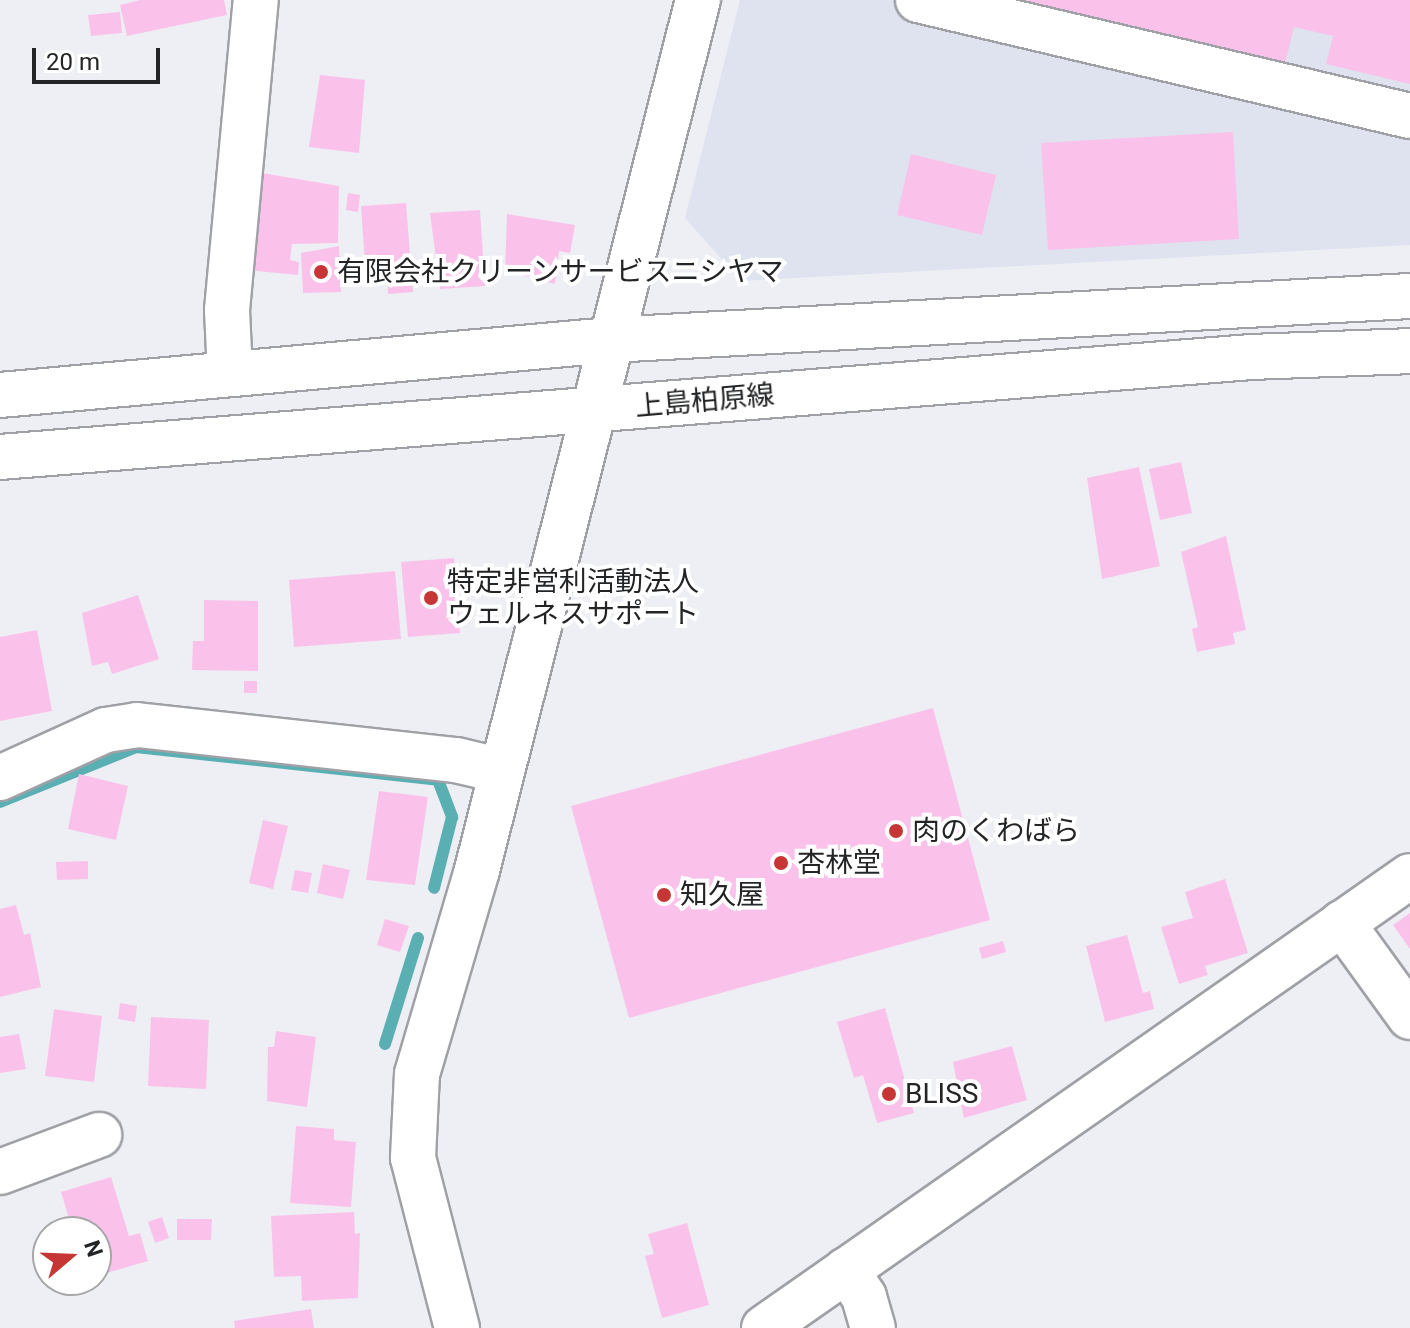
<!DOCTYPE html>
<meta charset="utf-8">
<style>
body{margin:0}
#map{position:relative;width:1410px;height:1328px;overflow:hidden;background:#edeff4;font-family:Roboto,"Noto Sans JP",sans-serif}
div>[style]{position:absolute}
.built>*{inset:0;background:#dee3ef}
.stream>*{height:12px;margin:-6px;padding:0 6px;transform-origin:6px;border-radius:6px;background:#5aafb2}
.building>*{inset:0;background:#fac2eb}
.roads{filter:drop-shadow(2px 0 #9fa1a6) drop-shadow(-2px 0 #9fa1a6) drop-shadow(0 2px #9fa1a6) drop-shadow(0 -2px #9fa1a6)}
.minor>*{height:44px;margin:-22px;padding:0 22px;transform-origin:22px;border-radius:22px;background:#fff}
.dots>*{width:22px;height:22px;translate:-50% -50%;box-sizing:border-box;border:4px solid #fff;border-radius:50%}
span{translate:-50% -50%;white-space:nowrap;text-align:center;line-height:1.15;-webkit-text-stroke:8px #fff;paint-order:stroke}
.poi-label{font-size:28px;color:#232426}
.left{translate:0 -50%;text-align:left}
.street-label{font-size:28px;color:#232426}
.north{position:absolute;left:32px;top:1216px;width:80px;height:80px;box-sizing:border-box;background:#fff;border:2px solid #a7a7a8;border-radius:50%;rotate:71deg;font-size:22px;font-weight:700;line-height:32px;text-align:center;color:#232426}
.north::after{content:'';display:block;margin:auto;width:28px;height:36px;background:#c53635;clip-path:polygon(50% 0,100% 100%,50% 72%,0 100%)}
.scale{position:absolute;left:32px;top:48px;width:128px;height:36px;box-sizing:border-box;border:4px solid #232426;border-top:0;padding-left:10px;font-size:24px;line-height:28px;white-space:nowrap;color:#232426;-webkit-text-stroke:6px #fff;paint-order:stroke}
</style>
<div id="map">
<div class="built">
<div style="clip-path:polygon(740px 0,1410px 0,1410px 245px,741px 281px,685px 218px)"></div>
</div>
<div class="stream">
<div style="left:0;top:802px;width:147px;rotate:-22deg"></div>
<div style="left:136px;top:747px;width:304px;rotate:6.2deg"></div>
<div style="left:438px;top:780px;width:40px;rotate:69deg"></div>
<div style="left:452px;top:817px;width:73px;rotate:104.2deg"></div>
<div style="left:385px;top:1044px;width:111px;rotate:-72.7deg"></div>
</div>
<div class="building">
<div style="clip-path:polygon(140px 0,224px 0,227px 15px,127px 36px,120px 5px)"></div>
<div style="clip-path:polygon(1018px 0,1410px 0,1410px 84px,1326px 64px,1333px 36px,1294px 27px,1285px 64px)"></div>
<div style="clip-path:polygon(120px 12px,122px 33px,91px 36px,88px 15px)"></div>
<div style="clip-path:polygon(320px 75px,365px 80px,359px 153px,309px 147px)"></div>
<div style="clip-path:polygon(1233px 132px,1239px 239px,1048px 250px,1041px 143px)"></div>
<div style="clip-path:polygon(911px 154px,996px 175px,982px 235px,897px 215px)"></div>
<div style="clip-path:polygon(256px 172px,339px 186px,338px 243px,292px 244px,290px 260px,299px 262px,298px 275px,247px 270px)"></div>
<div style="clip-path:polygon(348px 193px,360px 195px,358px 212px,346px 210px)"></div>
<div style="clip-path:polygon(406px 203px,413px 292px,388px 294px,387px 277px,366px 278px,361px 206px)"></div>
<div style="clip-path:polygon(480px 210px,485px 286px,440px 289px,430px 213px)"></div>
<div style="clip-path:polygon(507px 214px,575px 225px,570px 253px,559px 251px,555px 284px,505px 271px)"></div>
<div style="clip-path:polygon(339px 246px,341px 292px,303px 293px,301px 253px)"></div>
<div style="clip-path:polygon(1181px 462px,1192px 513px,1160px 520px,1149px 469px)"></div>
<div style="clip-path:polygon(1139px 467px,1160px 566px,1102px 579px,1087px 478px)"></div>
<div style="clip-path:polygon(1226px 536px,1246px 630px,1233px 633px,1235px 644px,1197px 652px,1192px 629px,1198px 627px,1181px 552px)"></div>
<div style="clip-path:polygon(454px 558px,460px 633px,408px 637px,401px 562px)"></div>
<div style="clip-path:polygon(395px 571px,401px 639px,294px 647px,289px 580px)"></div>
<div style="clip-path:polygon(138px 595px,159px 659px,112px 674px,108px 662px,92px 666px,82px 613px)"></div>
<div style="clip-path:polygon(204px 600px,258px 601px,258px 671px,192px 670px,193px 641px,204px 641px)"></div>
<div style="clip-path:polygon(37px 630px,52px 711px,0 721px,0 637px)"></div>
<div style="clip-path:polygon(244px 681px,257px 681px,257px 693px,244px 693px)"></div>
<div style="clip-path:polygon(933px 708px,990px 920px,629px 1018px,571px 806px)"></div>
<div style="clip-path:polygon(79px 774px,128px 786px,116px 840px,68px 829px)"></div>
<div style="clip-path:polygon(379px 791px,428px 797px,415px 885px,366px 880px)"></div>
<div style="clip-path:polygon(263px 820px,288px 826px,273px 889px,249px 883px)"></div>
<div style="clip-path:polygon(88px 861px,88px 879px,57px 880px,56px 862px)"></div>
<div style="clip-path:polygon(323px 864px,350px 870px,343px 899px,317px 893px)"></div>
<div style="clip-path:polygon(295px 870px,312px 873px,308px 893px,291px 890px)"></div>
<div style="clip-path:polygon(1225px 879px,1248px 953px,1205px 966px,1208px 975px,1179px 984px,1161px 927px,1193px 918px,1185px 892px)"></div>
<div style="clip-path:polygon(16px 905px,24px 935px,30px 933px,41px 987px,0 997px,0 909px)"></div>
<div style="clip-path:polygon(1410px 913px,1410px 949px,1393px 925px)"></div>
<div style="clip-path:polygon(385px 919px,409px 926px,400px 952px,377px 945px)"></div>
<div style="clip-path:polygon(1127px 935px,1143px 993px,1150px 991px,1154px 1009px,1105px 1022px,1086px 946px)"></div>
<div style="clip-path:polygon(1003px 941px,1006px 952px,982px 959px,979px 948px)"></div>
<div style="clip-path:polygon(120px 1003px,137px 1006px,135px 1022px,118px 1019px)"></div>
<div style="clip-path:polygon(885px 1008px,914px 1113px,877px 1123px,863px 1075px,854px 1078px,837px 1022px)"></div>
<div style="clip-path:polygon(54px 1009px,102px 1016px,94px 1082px,45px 1076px)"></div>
<div style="clip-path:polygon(151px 1017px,209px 1020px,206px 1089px,148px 1086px)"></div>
<div style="clip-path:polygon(276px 1031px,316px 1037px,307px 1107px,267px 1101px,268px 1047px,274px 1047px)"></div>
<div style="clip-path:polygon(19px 1034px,26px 1069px,0 1073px,0 1037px)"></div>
<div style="clip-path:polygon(1012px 1046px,1027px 1100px,964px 1118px,953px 1062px)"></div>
<div style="clip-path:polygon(296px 1126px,334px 1129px,334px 1140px,356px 1142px,351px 1207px,290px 1203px)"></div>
<div style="clip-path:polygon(111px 1177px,129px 1236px,140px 1233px,148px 1261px,96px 1276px,96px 1232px,73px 1232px,61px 1192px)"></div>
<div style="clip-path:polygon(354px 1212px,355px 1234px,360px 1233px,358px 1298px,302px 1301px,301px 1276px,274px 1277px,271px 1216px)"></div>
<div style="clip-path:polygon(162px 1217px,169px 1238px,155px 1243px,148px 1222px)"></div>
<div style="clip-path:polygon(177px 1219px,212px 1219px,211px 1240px,177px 1240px)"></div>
<div style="clip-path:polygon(687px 1223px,709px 1305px,662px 1318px,645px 1256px,654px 1254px,648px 1234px)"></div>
<div style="clip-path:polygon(311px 1309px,314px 1328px,235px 1328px,234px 1321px)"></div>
</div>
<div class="roads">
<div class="minor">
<div style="left:918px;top:0;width:505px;rotate:13.27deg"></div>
<div style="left:230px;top:374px;width:64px;rotate:-92.7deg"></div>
<div style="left:227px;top:310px;width:311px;rotate:-84.7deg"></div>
<div style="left:0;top:395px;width:612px;rotate:-5.15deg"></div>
<div style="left:610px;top:340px;width:801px;rotate:-3.15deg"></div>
<div style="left:0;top:457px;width:1254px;rotate:-4.57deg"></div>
<div style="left:1250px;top:357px;width:160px;rotate:-2.1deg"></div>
<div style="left:0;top:778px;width:116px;rotate:-24.4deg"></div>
<div style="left:106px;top:730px;width:31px;rotate:-9deg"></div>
<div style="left:137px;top:725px;width:321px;rotate:6.3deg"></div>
<div style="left:456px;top:760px;width:47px;rotate:13.4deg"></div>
<div style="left:1342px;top:923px;width:116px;rotate:54.1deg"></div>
<div style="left:0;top:1172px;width:106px;rotate:-20.5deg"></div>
<div style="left:846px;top:1270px;width:32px;rotate:56deg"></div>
<div style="left:864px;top:1297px;width:32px;rotate:74deg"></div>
<div style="left:457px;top:1328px;width:176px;rotate:-104.5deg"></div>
<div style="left:413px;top:1158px;width:84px;rotate:-87.3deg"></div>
<div style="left:417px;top:1074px;width:213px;rotate:-73.6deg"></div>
<div style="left:477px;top:870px;width:898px;rotate:-75.75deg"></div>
<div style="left:764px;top:1328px;width:788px;rotate:-34.98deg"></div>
</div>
</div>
<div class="dots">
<div style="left:321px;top:272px;background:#c53635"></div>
<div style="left:431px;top:598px;background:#c53635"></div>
<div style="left:896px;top:831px;background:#c53635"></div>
<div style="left:781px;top:863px;background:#c53635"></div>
<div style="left:664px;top:895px;background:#c53635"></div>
<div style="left:889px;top:1094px;background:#c53635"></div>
</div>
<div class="poi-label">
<span class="left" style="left:337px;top:272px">有限会社クリーンサービスニシヤマ</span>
<span class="left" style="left:447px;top:598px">特定非営利活動法人<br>ウェルネスサポート</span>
<span class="left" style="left:912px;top:831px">肉のくわばら</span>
<span class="left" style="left:797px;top:863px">杏林堂</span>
<span class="left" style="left:680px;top:895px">知久屋</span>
<span class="left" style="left:905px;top:1094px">BLISS</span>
</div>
<div class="street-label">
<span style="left:705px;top:401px;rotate:-5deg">上島柏原線</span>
</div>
<div class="north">N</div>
<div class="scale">20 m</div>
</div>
